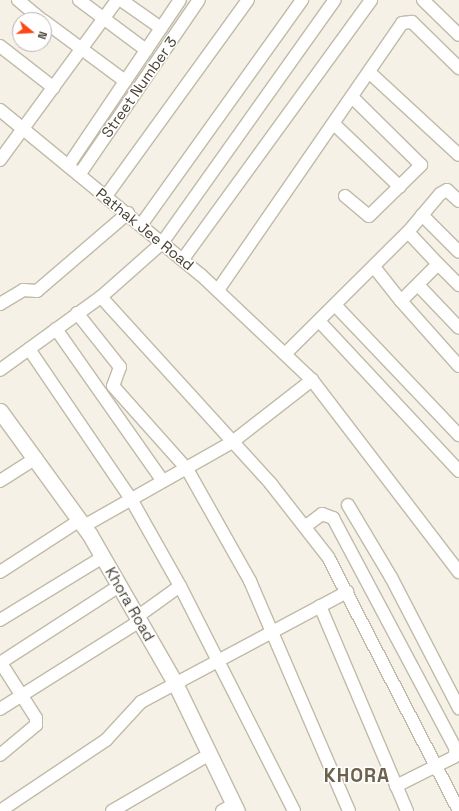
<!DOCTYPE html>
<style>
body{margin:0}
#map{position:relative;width:459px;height:811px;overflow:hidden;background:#f5f1e6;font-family:"Space Grotesk",sans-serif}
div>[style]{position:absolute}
.roads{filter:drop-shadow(1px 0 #c1baa8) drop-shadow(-1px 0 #c1baa8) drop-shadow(0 1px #c1baa8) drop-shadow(0 -1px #c1baa8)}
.minor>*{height:12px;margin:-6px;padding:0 6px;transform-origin:6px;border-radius:6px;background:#fff}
.tertiary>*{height:15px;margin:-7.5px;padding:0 7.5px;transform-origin:7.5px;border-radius:7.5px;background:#fff}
span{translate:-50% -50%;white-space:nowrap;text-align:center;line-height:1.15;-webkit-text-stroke:3px #fff;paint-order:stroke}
.street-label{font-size:15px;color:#484235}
.district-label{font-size:19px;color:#6c614b;font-weight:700;letter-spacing:1px}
.north{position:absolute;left:12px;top:12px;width:40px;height:40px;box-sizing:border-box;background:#fff;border:1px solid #b6b3ae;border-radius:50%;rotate:108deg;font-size:11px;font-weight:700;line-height:16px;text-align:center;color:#484235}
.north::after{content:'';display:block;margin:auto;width:14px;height:18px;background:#ff4813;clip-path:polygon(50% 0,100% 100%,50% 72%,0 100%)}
</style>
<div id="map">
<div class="roads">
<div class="minor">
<div style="left:18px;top:0;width:31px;rotate:40deg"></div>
<div style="left:79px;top:0;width:84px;rotate:36.7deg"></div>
<div style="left:121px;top:0;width:49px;rotate:35deg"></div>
<div style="left:423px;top:0;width:50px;rotate:44.2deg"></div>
<div style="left:44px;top:21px;width:101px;rotate:36.5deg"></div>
<div style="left:0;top:46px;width:68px;rotate:37.9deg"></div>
<div style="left:369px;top:72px;width:122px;rotate:42.7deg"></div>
<div style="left:0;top:110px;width:260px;rotate:39.4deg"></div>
<div style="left:201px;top:275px;width:153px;rotate:43.4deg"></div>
<div style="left:312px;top:380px;width:242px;rotate:52.6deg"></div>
<div style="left:334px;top:124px;width:91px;rotate:43.7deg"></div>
<div style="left:0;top:160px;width:198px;rotate:-53.8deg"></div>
<div style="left:68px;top:166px;width:200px;rotate:-56deg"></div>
<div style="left:79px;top:175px;width:212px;rotate:-55.6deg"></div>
<div style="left:106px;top:196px;width:242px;rotate:-54.1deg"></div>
<div style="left:345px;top:196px;width:31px;rotate:40deg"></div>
<div style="left:369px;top:216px;width:73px;rotate:-44.4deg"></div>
<div style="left:421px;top:165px;width:97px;rotate:-135.4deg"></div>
<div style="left:422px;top:215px;width:52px;rotate:45deg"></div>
<div style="left:141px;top:225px;width:277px;rotate:-54.4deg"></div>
<div style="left:183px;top:259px;width:320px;rotate:-54deg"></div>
<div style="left:438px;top:264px;width:30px;rotate:45deg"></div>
<div style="left:374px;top:267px;width:43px;rotate:51.5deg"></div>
<div style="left:401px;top:301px;width:52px;rotate:-45deg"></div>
<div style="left:438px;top:264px;width:44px;rotate:-133.2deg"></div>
<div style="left:418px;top:285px;width:59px;rotate:46.4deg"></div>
<div style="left:218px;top:290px;width:324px;rotate:-55.4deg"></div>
<div style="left:402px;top:23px;width:10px;rotate:-6deg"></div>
<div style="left:412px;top:22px;width:66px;rotate:44.4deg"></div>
<div style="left:101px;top:297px;width:253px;rotate:47.7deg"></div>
<div style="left:271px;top:484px;width:93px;rotate:52deg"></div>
<div style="left:328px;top:557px;width:286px;rotate:62.7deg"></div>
<div style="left:401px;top:301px;width:87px;rotate:48.3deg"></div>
<div style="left:0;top:304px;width:27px;rotate:-31deg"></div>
<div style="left:23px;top:290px;width:14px;rotate:4deg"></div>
<div style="left:37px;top:291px;width:120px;rotate:-40.6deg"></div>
<div style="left:335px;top:305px;width:180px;rotate:46.4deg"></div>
<div style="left:77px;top:313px;width:69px;rotate:51.5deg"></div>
<div style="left:120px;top:367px;width:20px;rotate:110deg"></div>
<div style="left:113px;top:386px;width:111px;rotate:48.3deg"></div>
<div style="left:187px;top:469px;width:129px;rotate:60.6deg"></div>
<div style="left:250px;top:581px;width:250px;rotate:66.7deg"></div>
<div style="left:319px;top:321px;width:205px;rotate:47deg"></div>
<div style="left:56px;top:329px;width:186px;rotate:54.9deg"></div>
<div style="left:29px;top:349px;width:181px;rotate:55.8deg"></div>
<div style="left:131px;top:499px;width:100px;rotate:60.6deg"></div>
<div style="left:180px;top:586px;width:252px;rotate:63.1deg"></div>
<div style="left:285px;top:354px;width:173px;rotate:-44.8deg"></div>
<div style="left:408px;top:232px;width:50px;rotate:-49.9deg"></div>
<div style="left:440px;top:194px;width:8px;rotate:-30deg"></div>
<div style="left:447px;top:190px;width:16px;rotate:43deg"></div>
<div style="left:0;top:370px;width:125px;rotate:-35.9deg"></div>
<div style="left:101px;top:297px;width:81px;rotate:-41.5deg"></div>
<div style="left:162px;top:243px;width:298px;rotate:-54.6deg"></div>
<div style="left:0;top:481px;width:43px;rotate:-32.6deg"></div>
<div style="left:348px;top:505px;width:84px;rotate:59.2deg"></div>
<div style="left:391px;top:577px;width:148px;rotate:62.6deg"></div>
<div style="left:84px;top:526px;width:169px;rotate:-29.5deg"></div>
<div style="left:231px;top:443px;width:103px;rotate:-37.9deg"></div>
<div style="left:306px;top:526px;width:20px;rotate:-37deg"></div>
<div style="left:322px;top:514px;width:12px;rotate:20deg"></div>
<div style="left:333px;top:518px;width:262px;rotate:62deg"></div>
<div style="left:456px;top:749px;width:8px;rotate:104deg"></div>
<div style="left:454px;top:757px;width:65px;rotate:153.4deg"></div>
<div style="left:0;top:572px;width:95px;rotate:-33deg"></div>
<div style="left:320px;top:606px;width:223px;rotate:67deg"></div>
<div style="left:137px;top:617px;width:53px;rotate:-35.8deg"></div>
<div style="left:0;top:620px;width:121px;rotate:-31.5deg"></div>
<div style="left:0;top:663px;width:142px;rotate:-32.9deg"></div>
<div style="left:0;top:709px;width:165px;rotate:-32.2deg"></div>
<div style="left:0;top:755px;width:47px;rotate:-39.8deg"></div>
<div style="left:36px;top:725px;width:7px;rotate:-90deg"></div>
<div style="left:36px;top:718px;width:65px;rotate:-122.5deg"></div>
<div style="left:0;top:811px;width:128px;rotate:-33.8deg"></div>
<div style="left:106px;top:740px;width:52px;rotate:-47.4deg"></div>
<div style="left:141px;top:702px;width:234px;rotate:-28.1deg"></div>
<div style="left:112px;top:811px;width:113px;rotate:-30.2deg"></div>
<div style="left:222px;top:811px;width:14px;rotate:-30deg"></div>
</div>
<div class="tertiary">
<div style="left:0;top:411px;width:153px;rotate:54deg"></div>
<div style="left:90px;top:535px;width:171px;rotate:60.1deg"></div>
<div style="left:175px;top:683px;width:142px;rotate:64.2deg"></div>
</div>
</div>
<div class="street-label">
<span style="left:139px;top:87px;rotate:-55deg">Street Number 3</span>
<span style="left:145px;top:229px;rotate:39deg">Pathak Jee Road</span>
<span style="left:130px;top:604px;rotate:60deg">Khora Road</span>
</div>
<div class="district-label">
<span style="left:357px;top:776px">KHORA</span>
</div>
<div class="north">N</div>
</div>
